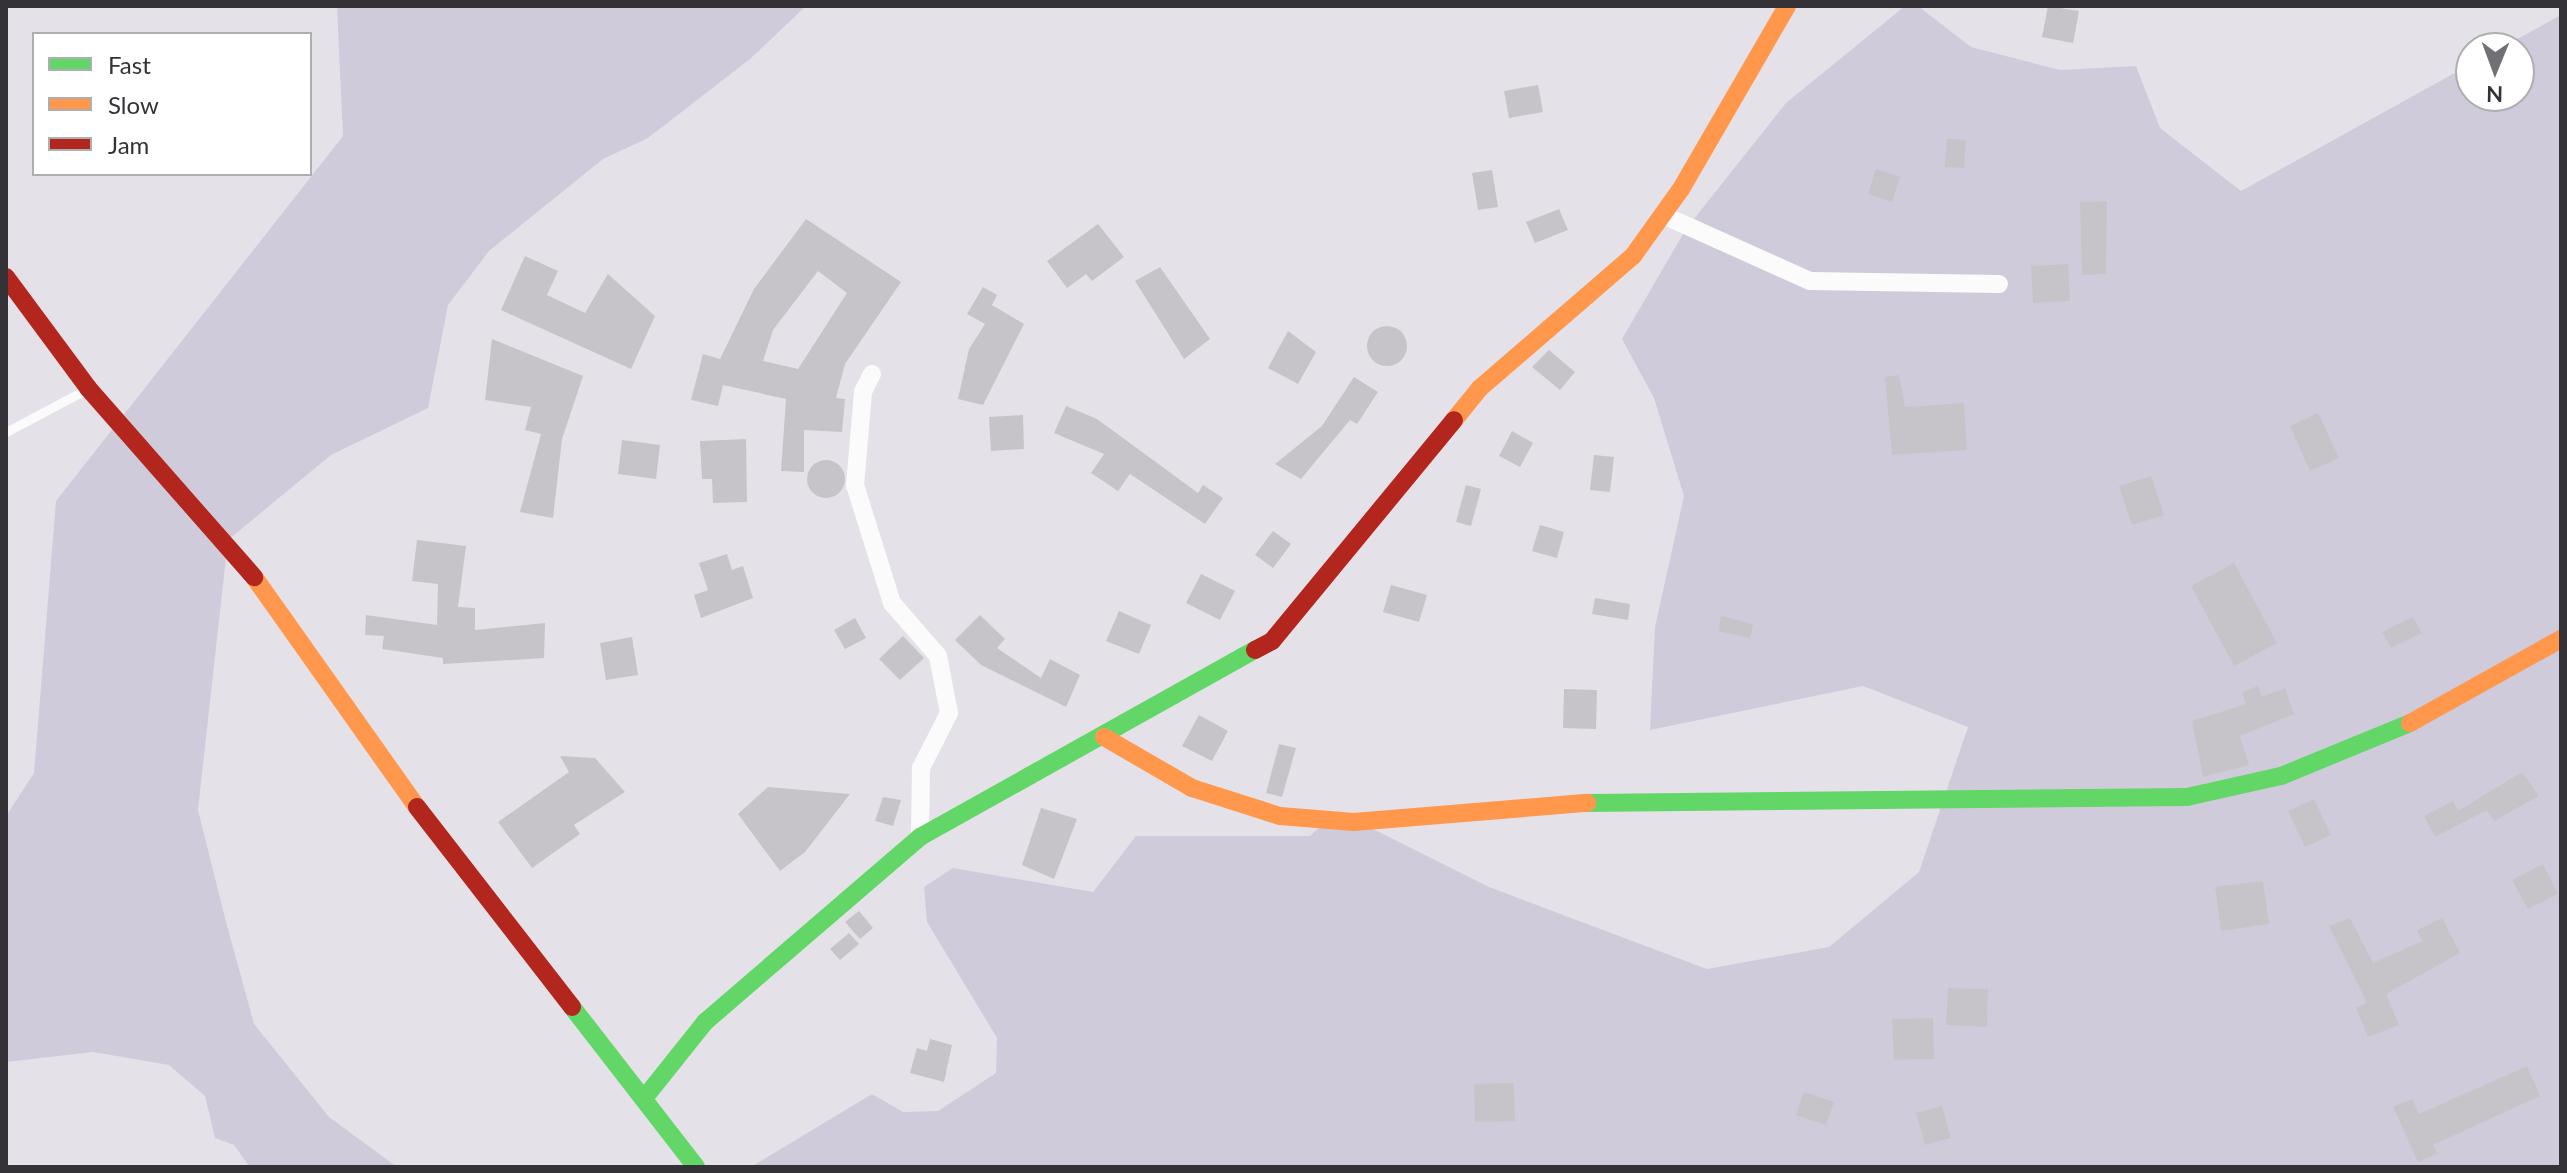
<!DOCTYPE html>
<style>
body{margin:0}
#map{position:relative;width:2567px;height:1173px;overflow:hidden;background:#e4e2e8;font-family:Lato,sans-serif}
div>[style]{position:absolute}
.green>*{inset:0;background:#d0cbdb}
.building>*{inset:0;background:#c6c4c9}
.round{border-radius:50%}
.lane>*{height:9px;margin:-4.5px;padding:0 4.5px;transform-origin:4.5px;border-radius:4.5px;background:#fbfbfc}
.street>*{height:18px;margin:-9px;padding:0 9px;transform-origin:9px;border-radius:9px;background:#fbfbfc}
.fast>*{height:18px;margin:-9px;padding:0 9px;transform-origin:9px;border-radius:9px;background:#63d668}
.slow>*{height:18px;margin:-9px;padding:0 9px;transform-origin:9px;border-radius:9px;background:#ff974d}
.jam>*{height:18px;margin:-9px;padding:0 9px;transform-origin:9px;border-radius:9px;background:#b3261e}
span{translate:-50% -50%;white-space:nowrap;text-align:center;line-height:1.15;-webkit-text-stroke:6px #fff;paint-order:stroke}
.frame{position:absolute;inset:0;border:8px solid #343237;pointer-events:none}
.legend{position:absolute;left:32px;top:32px;width:280px;height:144px;box-sizing:border-box;background:#fff;border:2px solid #aeadaf;margin:0;padding:10px 14px;list-style:none;font-size:24px;color:#343237}
.legend li{display:flex;align-items:center;gap:16px;height:40px}
.legend b{width:40px;border:2px solid #aeadaf}
.north{position:absolute;left:2455px;top:32px;width:80px;height:80px;box-sizing:border-box;background:#fff;border:2px solid #aeadaf;border-radius:50%;rotate:181deg;font-size:22px;font-weight:700;line-height:32px;text-align:center;color:#343237}
.north::after{content:'';display:block;margin:auto;width:28px;height:36px;background:#727075;clip-path:polygon(50% 0,100% 100%,50% 72%,0 100%)}
</style>
<div id="map">
<div class="green">
<div style="clip-path:polygon(337px 6px,806px 6px,750px 59px,648px 138px,603px 159px,489px 251px,448px 305px,428px 408px,331px 455px,228px 540px,198px 810px,225px 918px,254px 1024px,329px 1117px,397px 1167px,250px 1167px,234px 1145px,215px 1138px,205px 1096px,169px 1065px,93px 1052px,6px 1062px,6px 816px,34px 773px,56px 501px,343px 136px)"></div>
<div style="clip-path:polygon(1905px 6px,1918px 6px,1971px 47px,2060px 70px,2136px 66px,2160px 128px,2241px 191px,2471px 64px,2471px 96px,2519px 96px,2519px 48px,2501px 48px,2561px 15px,2561px 1167px,751px 1167px,872px 1094px,903px 1112px,938px 1111px,996px 1073px,997px 1038px,927px 922px,924px 887px,953px 868px,1093px 892px,1136px 836px,1310px 836px,1337px 811px,1489px 887px,1707px 969px,1829px 947px,1919px 872px,1968px 727px,1863px 686px,1650px 730px,1655px 627px,1684px 496px,1654px 398px,1622px 339px,1686px 229px,1786px 103px)"></div>
</div>
<div class="building">
<div style="clip-path:polygon(2048px 6px,2079px 11px,2073px 43px,2042px 37px)"></div>
<div style="clip-path:polygon(1538px 85px,1543px 112px,1509px 118px,1504px 91px)"></div>
<div style="clip-path:polygon(1947px 139px,1966px 140px,1964px 168px,1945px 167px)"></div>
<div style="clip-path:polygon(1876px 169px,1900px 177px,1892px 202px,1868px 194px)"></div>
<div style="clip-path:polygon(1492px 170px,1498px 207px,1478px 210px,1472px 173px)"></div>
<div style="clip-path:polygon(2107px 201px,2106px 274px,2082px 275px,2080px 202px)"></div>
<div style="clip-path:polygon(1559px 209px,1568px 230px,1535px 243px,1526px 222px)"></div>
<div style="clip-path:polygon(evenodd,806px 219px,901px 282px,845px 364px,836px 398px,845px 399px,842px 432px,804px 430px,804px 472px,781px 471px,786px 399px,723px 385px,718px 406px,691px 400px,703px 354px,720px 359px,754px 289px,806px 219px,818px 271px,847px 293px,798px 369px,763px 361px,773px 330px,818px 271px)"></div>
<div style="clip-path:polygon(1098px 224px,1124px 257px,1092px 281px,1086px 274px,1067px 288px,1047px 261px)"></div>
<div style="clip-path:polygon(525px 256px,558px 271px,547px 295px,585px 313px,608px 274px,655px 316px,631px 369px,501px 310px)"></div>
<div style="clip-path:polygon(2068px 264px,2070px 301px,2033px 303px,2031px 266px)"></div>
<div style="clip-path:polygon(1160px 267px,1210px 339px,1184px 359px,1135px 281px)"></div>
<div style="clip-path:polygon(983px 287px,997px 295px,992px 305px,1024px 324px,983px 405px,958px 399px,969px 349px,985px 324px,967px 314px)"></div>
<div class="round" style="left:1367px;top:326px;width:40px;height:40px"></div>
<div style="clip-path:polygon(1288px 331px,1316px 352px,1298px 384px,1268px 368px)"></div>
<div style="clip-path:polygon(492px 339px,583px 376px,562px 439px,553px 518px,520px 512px,541px 434px,525px 430px,531px 407px,485px 400px)"></div>
<div style="clip-path:polygon(1549px 350px,1575px 372px,1560px 390px,1532px 367px)"></div>
<div style="clip-path:polygon(1899px 375px,1905px 407px,1964px 403px,1967px 450px,1892px 455px,1885px 377px)"></div>
<div style="clip-path:polygon(1354px 377px,1378px 392px,1357px 424px,1350px 420px,1301px 479px,1275px 464px,1322px 426px)"></div>
<div style="clip-path:polygon(1066px 406px,1097px 419px,1198px 493px,1203px 485px,1223px 498px,1205px 524px,1130px 474px,1118px 491px,1091px 473px,1104px 454px,1054px 433px)"></div>
<div style="clip-path:polygon(2318px 413px,2339px 458px,2310px 471px,2290px 426px)"></div>
<div style="clip-path:polygon(1023px 415px,1024px 449px,991px 451px,989px 417px)"></div>
<div style="clip-path:polygon(1512px 431px,1533px 443px,1520px 467px,1499px 456px)"></div>
<div style="clip-path:polygon(746px 439px,747px 502px,713px 503px,712px 479px,702px 479px,700px 441px)"></div>
<div style="clip-path:polygon(622px 440px,660px 445px,656px 479px,618px 474px)"></div>
<div style="clip-path:polygon(1594px 455px,1614px 457px,1610px 492px,1590px 490px)"></div>
<div class="round" style="left:807px;top:460px;width:38px;height:38px"></div>
<div style="clip-path:polygon(2151px 476px,2164px 515px,2132px 525px,2119px 486px)"></div>
<div style="clip-path:polygon(1466px 485px,1481px 489px,1471px 526px,1456px 522px)"></div>
<div style="clip-path:polygon(1540px 525px,1564px 532px,1557px 558px,1532px 551px)"></div>
<div style="clip-path:polygon(1273px 531px,1291px 544px,1273px 568px,1255px 555px)"></div>
<div style="clip-path:polygon(417px 540px,466px 546px,458px 607px,475px 608px,475px 630px,545px 623px,544px 658px,443px 664px,443px 658px,382px 649px,384px 636px,365px 635px,366px 615px,437px 625px,438px 584px,412px 581px)"></div>
<div style="clip-path:polygon(727px 554px,732px 570px,743px 566px,753px 598px,701px 618px,694px 595px,708px 590px,699px 563px)"></div>
<div style="clip-path:polygon(2234px 563px,2277px 643px,2234px 666px,2191px 586px)"></div>
<div style="clip-path:polygon(1201px 574px,1235px 591px,1220px 620px,1186px 603px)"></div>
<div style="clip-path:polygon(1391px 585px,1427px 595px,1419px 622px,1383px 612px)"></div>
<div style="clip-path:polygon(1595px 598px,1630px 604px,1628px 620px,1592px 614px)"></div>
<div style="clip-path:polygon(1119px 611px,1151px 625px,1139px 654px,1106px 641px)"></div>
<div style="clip-path:polygon(980px 615px,1005px 639px,997px 648px,1041px 678px,1050px 659px,1080px 675px,1066px 707px,981px 665px,955px 640px)"></div>
<div style="clip-path:polygon(1721px 616px,1753px 624px,1750px 638px,1718px 631px)"></div>
<div style="clip-path:polygon(2413px 617px,2422px 633px,2391px 648px,2382px 632px)"></div>
<div style="clip-path:polygon(855px 618px,866px 638px,845px 649px,834px 630px)"></div>
<div style="clip-path:polygon(903px 636px,924px 658px,900px 680px,879px 659px)"></div>
<div style="clip-path:polygon(632px 637px,638px 675px,606px 680px,600px 643px)"></div>
<div style="clip-path:polygon(2258px 686px,2262px 697px,2285px 688px,2294px 714px,2240px 736px,2249px 765px,2203px 777px,2192px 721px,2246px 704px,2242px 692px)"></div>
<div style="clip-path:polygon(1564px 689px,1597px 690px,1596px 729px,1563px 728px)"></div>
<div style="clip-path:polygon(1199px 715px,1228px 731px,1212px 761px,1182px 746px)"></div>
<div style="clip-path:polygon(1279px 744px,1296px 748px,1282px 797px,1266px 793px)"></div>
<div style="clip-path:polygon(560px 756px,595px 758px,625px 792px,574px 825px,580px 834px,532px 868px,498px 822px,569px 772px)"></div>
<div style="clip-path:polygon(2522px 772px,2539px 796px,2494px 821px,2487px 810px,2435px 837px,2424px 816px,2453px 801px,2458px 811px)"></div>
<div style="clip-path:polygon(768px 787px,850px 794px,805px 852px,780px 871px,738px 814px)"></div>
<div style="clip-path:polygon(883px 797px,901px 800px,893px 826px,875px 821px)"></div>
<div style="clip-path:polygon(2314px 799px,2331px 835px,2305px 847px,2288px 811px)"></div>
<div style="clip-path:polygon(1041px 808px,1077px 819px,1054px 879px,1022px 865px)"></div>
<div style="clip-path:polygon(2543px 864px,2558px 894px,2528px 909px,2512px 880px)"></div>
<div style="clip-path:polygon(2263px 881px,2269px 924px,2221px 931px,2215px 887px)"></div>
<div style="clip-path:polygon(859px 911px,873px 928px,860px 939px,845px 922px)"></div>
<div style="clip-path:polygon(2350px 918px,2373px 963px,2422px 941px,2417px 930px,2442px 918px,2460px 953px,2386px 994px,2399px 1025px,2368px 1037px,2356px 1008px,2367px 1003px,2329px 926px)"></div>
<div style="clip-path:polygon(849px 933px,859px 944px,840px 960px,830px 949px)"></div>
<div style="clip-path:polygon(1948px 988px,1988px 989px,1987px 1027px,1946px 1025px)"></div>
<div style="clip-path:polygon(1933px 1018px,1934px 1059px,1894px 1060px,1892px 1019px)"></div>
<div style="clip-path:polygon(930px 1039px,952px 1045px,944px 1082px,910px 1073px,917px 1048px,927px 1051px)"></div>
<div style="clip-path:polygon(2527px 1066px,2540px 1096px,2433px 1145px,2437px 1154px,2418px 1162px,2393px 1107px,2412px 1099px,2419px 1114px)"></div>
<div style="clip-path:polygon(1514px 1083px,1515px 1121px,1475px 1122px,1474px 1084px)"></div>
<div style="clip-path:polygon(1804px 1092px,1834px 1102px,1826px 1125px,1796px 1115px)"></div>
<div style="clip-path:polygon(1942px 1106px,1951px 1138px,1925px 1145px,1916px 1113px)"></div>
</div>
<div class="lane">
<div style="left:6px;top:432px;width:89px;rotate:-28deg"></div>
</div>
<div class="street">
<div style="left:1663px;top:215px;width:161px;rotate:24.2deg"></div>
<div style="left:1810px;top:281px;width:189px;rotate:0.9deg"></div>
<div style="left:872px;top:374px;width:20px;rotate:117deg"></div>
<div style="left:863px;top:392px;width:93px;rotate:94.9deg"></div>
<div style="left:855px;top:485px;width:124px;rotate:72.6deg"></div>
<div style="left:892px;top:603px;width:70px;rotate:49deg"></div>
<div style="left:938px;top:656px;width:58px;rotate:79.1deg"></div>
<div style="left:949px;top:713px;width:62px;rotate:117deg"></div>
<div style="left:921px;top:768px;width:69px;rotate:90.8deg"></div>
</div>
<div class="fast">
<div style="left:1587px;top:803px;width:600px;rotate:-0.57deg"></div>
<div style="left:2187px;top:797px;width:96px;rotate:-12.6deg"></div>
<div style="left:2281px;top:776px;width:139px;rotate:-22.3deg"></div>
<div style="left:572px;top:1007px;width:202px;rotate:52.2deg"></div>
<div style="left:646px;top:1096px;width:95px;rotate:-51.4deg"></div>
<div style="left:705px;top:1022px;width:284px;rotate:-40.7deg"></div>
<div style="left:920px;top:837px;width:384px;rotate:-29.2deg"></div>
</div>
<div class="slow">
<div style="left:1454px;top:420px;width:41px;rotate:-50.9deg"></div>
<div style="left:1480px;top:388px;width:202px;rotate:-40.8deg"></div>
<div style="left:1633px;top:256px;width:82px;rotate:-54.4deg"></div>
<div style="left:1681px;top:189px;width:211px;rotate:-59.9deg"></div>
<div style="left:254px;top:577px;width:282px;rotate:54.7deg"></div>
<div style="left:2410px;top:723px;width:173px;rotate:-29.1deg"></div>
<div style="left:1104px;top:737px;width:102px;rotate:30.1deg"></div>
<div style="left:1192px;top:788px;width:92px;rotate:17.7deg"></div>
<div style="left:1280px;top:816px;width:74px;rotate:4.6deg"></div>
<div style="left:1354px;top:822px;width:234px;rotate:-4.7deg"></div>
</div>
<div class="jam">
<div style="left:6px;top:277px;width:138px;rotate:53.5deg"></div>
<div style="left:88px;top:388px;width:252px;rotate:48.7deg"></div>
<div style="left:1255px;top:650px;width:19px;rotate:-28deg"></div>
<div style="left:1272px;top:641px;width:286px;rotate:-50.5deg"></div>
<div style="left:417px;top:807px;width:253px;rotate:52.2deg"></div>
</div>
<div class="frame"></div>
<ul class="legend">
<li><b style="height:10px;background:#63d668"></b>Fast</li>
<li><b style="height:10px;background:#ff974d"></b>Slow</li>
<li><b style="height:10px;background:#b3261e"></b>Jam</li>
</ul>
<div class="north">N</div>
</div>
